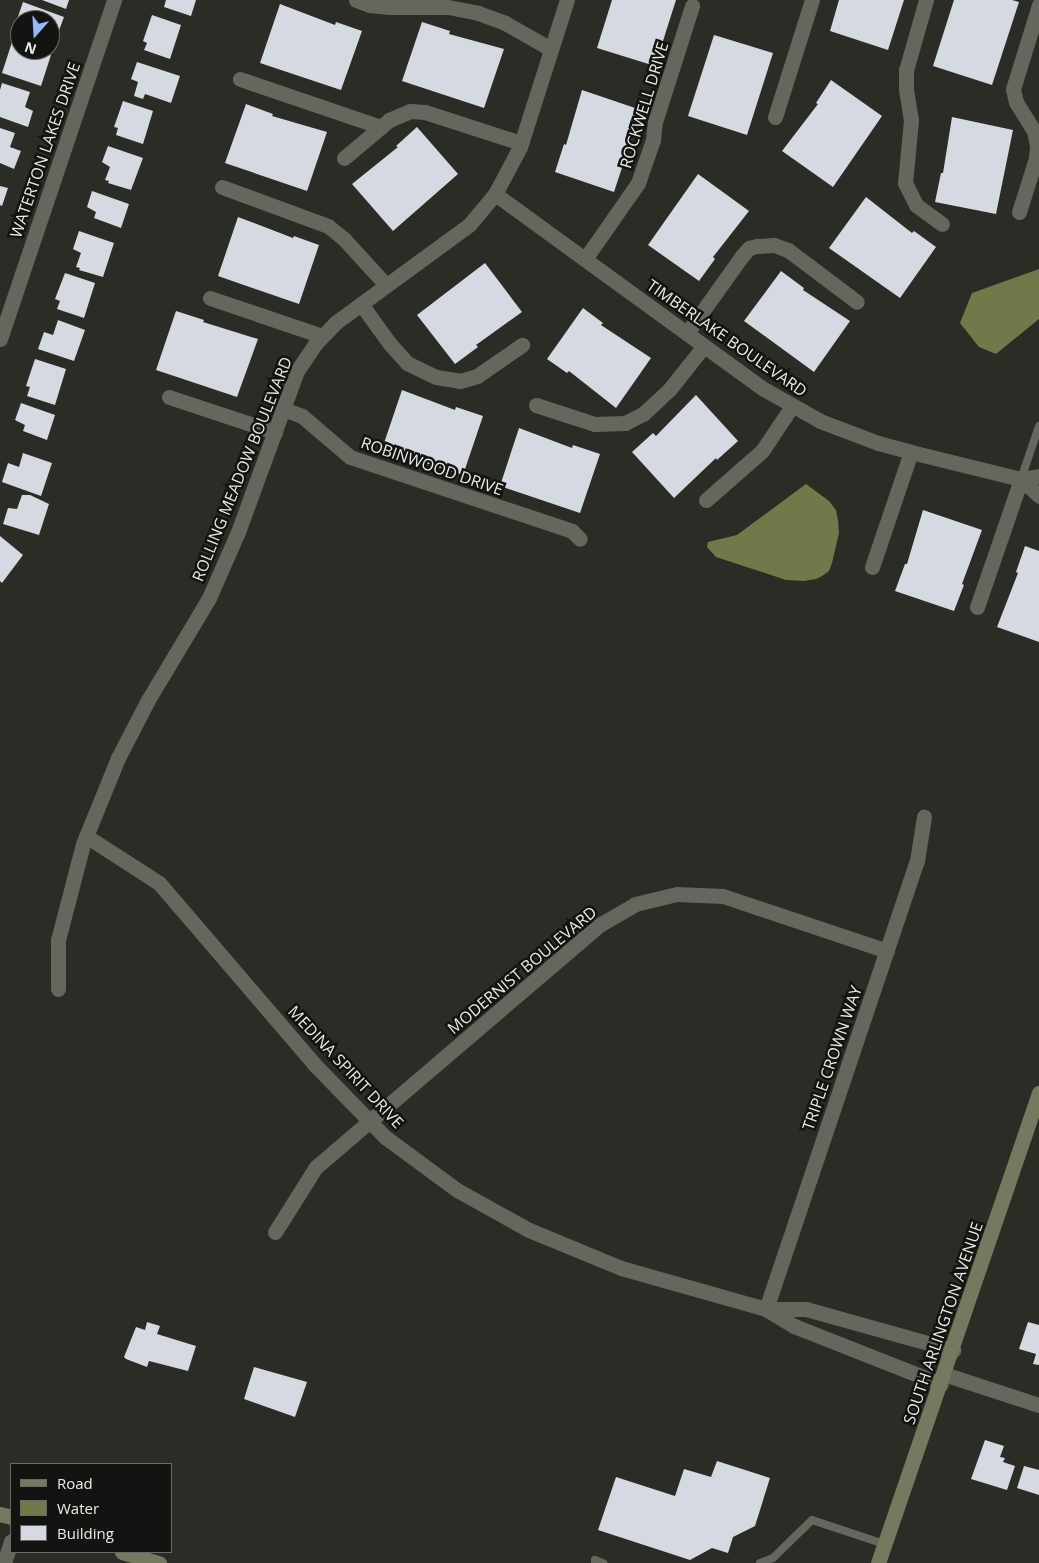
<!DOCTYPE html>
<style>
body{margin:0}
#map{position:relative;width:1039px;height:1563px;overflow:hidden;background:#2b2c25;font-family:"Open Sans",sans-serif}
div>[style]{position:absolute}
.water>*{inset:0;background:#717849}
.building>*{inset:0;background:#d5dae2}
.lane>*{height:8px;margin:-4px;padding:0 4px;transform-origin:4px;border-radius:4px;background:#65675f}
.street>*{height:15px;margin:-7.5px;padding:0 7.5px;transform-origin:7.5px;border-radius:7.5px;background:#65675f}
.secondary>*{height:15px;margin:-7.5px;padding:0 7.5px;transform-origin:7.5px;border-radius:7.5px;background:#75795f}
span{translate:-50% -50%;white-space:nowrap;text-align:center;line-height:1.15;-webkit-text-stroke:5px #131411;paint-order:stroke}
.street-label{font-size:16px;color:#eaebe7}
.legend{position:absolute;left:10px;top:1463px;width:162px;height:90px;box-sizing:border-box;background:#131411;border:1px solid #696a67;margin:0;padding:6px 9px;list-style:none;font-size:15px;color:#eaebe7}
.legend li{display:flex;align-items:center;gap:10px;height:25px}
.legend b{width:25px;border:1px solid #696a67}
.north{position:absolute;left:10px;top:10px;width:50px;height:50px;box-sizing:border-box;background:#131411;border:1px solid #696a67;border-radius:50%;rotate:199deg;font-size:14px;font-weight:700;line-height:20px;text-align:center;color:#eaebe7}
.north::after{content:'';display:block;margin:auto;width:18px;height:22px;background:#94b7fd;clip-path:polygon(50% 0,100% 100%,50% 72%,0 100%)}
</style>
<div id="map">
<div class="water">
<div style="clip-path:polygon(1039px 269px,1039px 319px,996px 354px,979px 347px,960px 323px,972px 293px)"></div>
<div style="clip-path:polygon(806px 484px,829px 501px,836px 510px,838px 520px,839px 533px,832px 563px,829px 571px,822px 576px,816px 579px,804px 581px,786px 580px,716px 557px,707px 547px,708px 542px,737px 535px)"></div>
</div>
<div class="building">
<div style="clip-path:polygon(42px 0,69px 0,66px 9px)"></div>
<div style="clip-path:polygon(166px 0,196px 0,191px 16px,164px 7px)"></div>
<div style="clip-path:polygon(612px 0,676px 0,655px 66px,597px 48px)"></div>
<div style="clip-path:polygon(839px 0,904px 0,888px 50px,830px 31px)"></div>
<div style="clip-path:polygon(954px 0,1012px 0,1019px 2px,992px 85px,933px 66px)"></div>
<div style="clip-path:polygon(23px 2px,64px 17px,58px 33px,50px 31px,50px 20px,20px 20px,20px 37px,12px 34px)"></div>
<div style="clip-path:polygon(280px 4px,335px 25px,336px 22px,362px 31px,341px 90px,260px 63px)"></div>
<div style="clip-path:polygon(152px 15px,181px 25px,170px 59px,144px 50px,147px 43px,143px 41px)"></div>
<div style="clip-path:polygon(422px 22px,450px 31px,449px 34px,504px 49px,484px 108px,402px 81px)"></div>
<div style="clip-path:polygon(714px 35px,773px 53px,747px 135px,688px 116px)"></div>
<div style="clip-path:polygon(12px 42px,20px 45px,20px 50px,35px 50px,51px 55px,41px 86px,2px 73px)"></div>
<div style="clip-path:polygon(137px 62px,180px 76px,171px 103px,145px 94px,143px 99px,134px 96px,138px 82px,131px 79px)"></div>
<div style="clip-path:polygon(831px 80px,882px 116px,833px 187px,782px 151px,818px 104px,816px 103px)"></div>
<div style="clip-path:polygon(2px 83px,30px 92px,25px 107px,33px 111px,28px 127px,0 117px,0 90px)"></div>
<div style="clip-path:polygon(582px 90px,641px 110px,614px 192px,555px 172px,564px 144px,566px 145px)"></div>
<div style="clip-path:polygon(123px 101px,153px 111px,143px 144px,116px 135px,118px 128px,114px 127px)"></div>
<div style="clip-path:polygon(246px 104px,273px 114px,272px 116px,327px 132px,307px 191px,225px 163px)"></div>
<div style="clip-path:polygon(952px 117px,1013px 130px,996px 214px,935px 202px,941px 173px,943px 173px)"></div>
<div style="clip-path:polygon(417px 127px,458px 174px,393px 231px,352px 184px,398px 147px,396px 146px)"></div>
<div style="clip-path:polygon(0 128px,15px 133px,10px 147px,21px 151px,14px 169px,0 163px)"></div>
<div style="clip-path:polygon(108px 146px,143px 158px,131px 190px,108px 183px,109px 181px,105px 180px,110px 167px,102px 162px)"></div>
<div style="clip-path:polygon(698px 174px,749px 211px,713px 257px,715px 259px,699px 281px,648px 245px)"></div>
<div style="clip-path:polygon(0 186px,8px 188px,2px 206px,0 205px)"></div>
<div style="clip-path:polygon(92px 191px,129px 204px,121px 228px,94px 218px,96px 212px,87px 207px)"></div>
<div style="clip-path:polygon(866px 197px,912px 233px,914px 231px,936px 247px,900px 298px,829px 248px)"></div>
<div style="clip-path:polygon(238px 217px,293px 238px,294px 236px,319px 245px,299px 304px,218px 276px)"></div>
<div style="clip-path:polygon(79px 231px,114px 243px,103px 277px,79px 270px,80px 268px,76px 267px,81px 253px,73px 249px)"></div>
<div style="clip-path:polygon(485px 263px,522px 312px,476px 345px,478px 347px,455px 364px,417px 315px)"></div>
<div style="clip-path:polygon(781px 271px,804px 288px,803px 290px,850px 321px,814px 372px,744px 321px)"></div>
<div style="clip-path:polygon(65px 273px,95px 283px,84px 318px,57px 309px,60px 301px,55px 299px)"></div>
<div style="clip-path:polygon(583px 308px,603px 323px,601px 325px,651px 358px,616px 408px,569px 371px,567px 373px,547px 359px)"></div>
<div style="clip-path:polygon(176px 311px,204px 320px,203px 322px,258px 339px,237px 397px,156px 370px)"></div>
<div style="clip-path:polygon(58px 320px,85px 330px,74px 361px,38px 349px,44px 332px,53px 335px)"></div>
<div style="clip-path:polygon(35px 359px,66px 369px,55px 405px,27px 396px,30px 387px,26px 386px)"></div>
<div style="clip-path:polygon(402px 390px,455px 410px,456px 407px,483px 416px,463px 475px,382px 449px)"></div>
<div style="clip-path:polygon(696px 395px,738px 441px,717px 460px,716px 458px,674px 498px,632px 452px,653px 433px,656px 436px)"></div>
<div style="clip-path:polygon(21px 403px,55px 415px,47px 440px,23px 431px,25px 425px,15px 420px)"></div>
<div style="clip-path:polygon(519px 428px,572px 448px,573px 445px,600px 454px,580px 513px,500px 486px)"></div>
<div style="clip-path:polygon(23px 453px,52px 463px,41px 496px,2px 482px,8px 463px,19px 467px)"></div>
<div style="clip-path:polygon(22px 495px,30px 495px,49px 504px,39px 535px,3px 524px,8px 508px,17px 509px)"></div>
<div style="clip-path:polygon(923px 510px,982px 530px,962px 584px,964px 585px,954px 611px,895px 591px,905px 564px,907px 564px)"></div>
<div style="clip-path:polygon(0 536px,23px 555px,2px 583px,0 581px)"></div>
<div style="clip-path:polygon(1025px 546px,1039px 551px,1039px 642px,997px 627px,1018px 573px,1016px 572px)"></div>
<div style="clip-path:polygon(147px 1322px,160px 1326px,157px 1334px,196px 1346px,188px 1371px,149px 1361px,147px 1367px,126px 1359px,124px 1357px,136px 1327px,145px 1330px)"></div>
<div style="clip-path:polygon(1028px 1322px,1039px 1325px,1039px 1365px,1033px 1364px,1036px 1354px,1019px 1349px)"></div>
<div style="clip-path:polygon(254px 1367px,307px 1382px,295px 1417px,244px 1399px)"></div>
<div style="clip-path:polygon(985px 1440px,1004px 1446px,1000px 1457px,1005px 1458px,1003px 1462px,1015px 1466px,1007px 1490px,971px 1479px)"></div>
<div style="clip-path:polygon(717px 1461px,770px 1478px,755px 1526px,733px 1537px,728px 1553px,712px 1548px,690px 1560px,598px 1530px,616px 1477px,675px 1496px,684px 1469px,711px 1477px)"></div>
<div style="clip-path:polygon(1024px 1466px,1039px 1470px,1039px 1495px,1017px 1488px)"></div>
</div>
<div class="lane">
<div style="left:1021px;top:479px;width:56px;rotate:-71.2deg"></div>
<div style="left:595px;top:1563px;width:3px;rotate:-90deg"></div>
<div style="left:595px;top:1560px;width:9px;rotate:21deg"></div>
<div style="left:760px;top:1563px;width:14px;rotate:-21deg"></div>
<div style="left:773px;top:1558px;width:54px;rotate:-44.3deg"></div>
<div style="left:812px;top:1520px;width:76px;rotate:18.4deg"></div>
</div>
<div class="street">
<div style="left:356px;top:0;width:15px;rotate:20deg"></div>
<div style="left:370px;top:5px;width:19px;rotate:6deg"></div>
<div style="left:389px;top:7px;width:59px"></div>
<div style="left:448px;top:7px;width:31px;rotate:11deg"></div>
<div style="left:478px;top:13px;width:29px;rotate:20deg"></div>
<div style="left:505px;top:23px;width:53px;rotate:29.5deg"></div>
<div style="left:926px;top:0;width:73px;rotate:105.9deg"></div>
<div style="left:906px;top:70px;width:19px;rotate:90deg"></div>
<div style="left:906px;top:89px;width:31px;rotate:81deg"></div>
<div style="left:911px;top:120px;width:63px;rotate:95.4deg"></div>
<div style="left:905px;top:183px;width:25px;rotate:63deg"></div>
<div style="left:916px;top:205px;width:32px;rotate:36deg"></div>
<div style="left:240px;top:79px;width:149px;rotate:18.8deg"></div>
<div style="left:775px;top:117px;width:123px;rotate:-72.5deg"></div>
<div style="left:344px;top:158px;width:59px;rotate:-40.2deg"></div>
<div style="left:389px;top:120px;width:23px;rotate:-23deg"></div>
<div style="left:410px;top:111px;width:15px;rotate:4deg"></div>
<div style="left:425px;top:112px;width:101px;rotate:17.9deg"></div>
<div style="left:222px;top:187px;width:113px;rotate:20.2deg"></div>
<div style="left:328px;top:226px;width:21px;rotate:39deg"></div>
<div style="left:344px;top:239px;width:62px;rotate:47.6deg"></div>
<div style="left:495px;top:194px;width:330px;rotate:36deg"></div>
<div style="left:762px;top:388px;width:67px;rotate:29.6deg"></div>
<div style="left:820px;top:421px;width:62px;rotate:20.8deg"></div>
<div style="left:878px;top:443px;width:34px;rotate:15deg"></div>
<div style="left:911px;top:452px;width:113px;rotate:13.8deg"></div>
<div style="left:1021px;top:479px;width:18px;rotate:-9deg"></div>
<div style="left:1019px;top:212px;width:57px;rotate:-72.5deg"></div>
<div style="left:1036px;top:158px;width:12px;rotate:-85deg"></div>
<div style="left:1037px;top:146px;width:15px;rotate:-101deg"></div>
<div style="left:1034px;top:131px;width:34px;rotate:-122deg"></div>
<div style="left:1016px;top:102px;width:13px;rotate:-103deg"></div>
<div style="left:1013px;top:89px;width:88px;rotate:-72.8deg"></div>
<div style="left:585px;top:259px;width:93px;rotate:-55.1deg"></div>
<div style="left:638px;top:183px;width:46px;rotate:-70.8deg"></div>
<div style="left:653px;top:140px;width:18px;rotate:-84deg"></div>
<div style="left:655px;top:122px;width:122px;rotate:-72.3deg"></div>
<div style="left:210px;top:298px;width:118px;rotate:18.7deg"></div>
<div style="left:361px;top:304px;width:49px;rotate:54.1deg"></div>
<div style="left:390px;top:344px;width:25px;rotate:48deg"></div>
<div style="left:407px;top:363px;width:32px;rotate:26deg"></div>
<div style="left:436px;top:377px;width:24px;rotate:9deg"></div>
<div style="left:460px;top:381px;width:18px;rotate:-16deg"></div>
<div style="left:477px;top:376px;width:55px;rotate:-34.6deg"></div>
<div style="left:687px;top:333px;width:95px;rotate:-54.5deg"></div>
<div style="left:742px;top:256px;width:11px;rotate:-49deg"></div>
<div style="left:749px;top:248px;width:8px;rotate:-14deg"></div>
<div style="left:757px;top:246px;width:17px;rotate:-3deg"></div>
<div style="left:774px;top:245px;width:15px;rotate:20deg"></div>
<div style="left:788px;top:250px;width:86px;rotate:37deg"></div>
<div style="left:0;top:339px;width:358px;rotate:-71.4deg"></div>
<div style="left:169px;top:397px;width:112px;rotate:18.3deg"></div>
<div style="left:536px;top:405px;width:62px;rotate:17.9deg"></div>
<div style="left:595px;top:424px;width:30px;rotate:-2deg"></div>
<div style="left:625px;top:423px;width:20px;rotate:-27deg"></div>
<div style="left:643px;top:414px;width:35px;rotate:-43deg"></div>
<div style="left:669px;top:390px;width:56px;rotate:-51.5deg"></div>
<div style="left:283px;top:409px;width:20px;rotate:20deg"></div>
<div style="left:302px;top:416px;width:63px;rotate:40.5deg"></div>
<div style="left:350px;top:457px;width:234px;rotate:18.4deg"></div>
<div style="left:572px;top:531px;width:11px;rotate:45deg"></div>
<div style="left:1021px;top:479px;width:25px;rotate:43deg"></div>
<div style="left:706px;top:500px;width:74px;rotate:-41.2deg"></div>
<div style="left:762px;top:451px;width:54px;rotate:-56.3deg"></div>
<div style="left:872px;top:567px;width:121px;rotate:-71.3deg"></div>
<div style="left:977px;top:607px;width:135px;rotate:-71deg"></div>
<div style="left:86px;top:836px;width:87px;rotate:32.8deg"></div>
<div style="left:159px;top:883px;width:238px;rotate:49.4deg"></div>
<div style="left:314px;top:1064px;width:102px;rotate:45.8deg"></div>
<div style="left:385px;top:1137px;width:89px;rotate:36.4deg"></div>
<div style="left:457px;top:1190px;width:82px;rotate:29.1deg"></div>
<div style="left:529px;top:1230px;width:100px;rotate:22.4deg"></div>
<div style="left:621px;top:1268px;width:151px;rotate:15.8deg"></div>
<div style="left:766px;top:1309px;width:473px;rotate:-71.4deg"></div>
<div style="left:917px;top:861px;width:45px;rotate:-81deg"></div>
<div style="left:58px;top:989px;width:49px;rotate:-90deg"></div>
<div style="left:58px;top:940px;width:99px;rotate:-75.4deg"></div>
<div style="left:83px;top:844px;width:93px;rotate:-67.9deg"></div>
<div style="left:118px;top:758px;width:65px;rotate:-62.7deg"></div>
<div style="left:148px;top:700px;width:119px;rotate:-59.1deg"></div>
<div style="left:209px;top:598px;width:72px;rotate:-66.3deg"></div>
<div style="left:238px;top:532px;width:171px;rotate:-69.9deg"></div>
<div style="left:297px;top:371px;width:34px;rotate:-56deg"></div>
<div style="left:316px;top:343px;width:28px;rotate:-46deg"></div>
<div style="left:335px;top:323px;width:166px;rotate:-36.2deg"></div>
<div style="left:469px;top:225px;width:40px;rotate:-50deg"></div>
<div style="left:495px;top:194px;width:53px;rotate:-62deg"></div>
<div style="left:520px;top:147px;width:154px;rotate:-72.3deg"></div>
<div style="left:275px;top:1232px;width:77px;rotate:-57.8deg"></div>
<div style="left:316px;top:1167px;width:375px;rotate:-40.5deg"></div>
<div style="left:601px;top:924px;width:39px;rotate:-30deg"></div>
<div style="left:635px;top:904px;width:43px;rotate:-13.4deg"></div>
<div style="left:677px;top:894px;width:46px;rotate:2.5deg"></div>
<div style="left:723px;top:896px;width:173px;rotate:18.5deg"></div>
<div style="left:944px;top:1374px;width:100px;rotate:18.1deg"></div>
<div style="left:941px;top:1384px;width:158px;rotate:-158.5deg"></div>
<div style="left:794px;top:1326px;width:33px;rotate:-149deg"></div>
<div style="left:766px;top:1309px;width:40px"></div>
<div style="left:806px;top:1309px;width:153px;rotate:15.6deg"></div>
<div style="left:4px;top:1563px;width:23px;rotate:-72deg"></div>
</div>
<div class="secondary">
<div style="left:0;top:1514px;width:11px;rotate:15deg"></div>
<div style="left:122px;top:1552px;width:39px;rotate:17deg"></div>
<div style="left:878px;top:1563px;width:497px;rotate:-71.1deg"></div>
</div>
<div class="street-label">
<span style="left:644px;top:105px;rotate:-73deg">ROCKWELL DRIVE</span>
<span style="left:45px;top:150px;rotate:-71deg">WATERTON LAKES DRIVE</span>
<span style="left:727px;top:338px;rotate:35deg">TIMBERLAKE BOULEVARD</span>
<span style="left:432px;top:466px;rotate:19deg">ROBINWOOD DRIVE</span>
<span style="left:242px;top:469px;rotate:-68deg">ROLLING MEADOW BOULEVARD</span>
<span style="left:522px;top:970px;rotate:-40deg">MODERNIST BOULEVARD</span>
<span style="left:832px;top:1058px;rotate:-71deg">TRIPLE CROWN WAY</span>
<span style="left:346px;top:1067px;rotate:47deg">MEDINA SPIRIT DRIVE</span>
<span style="left:943px;top:1323px;rotate:-71deg">SOUTH ARLINGTON AVENUE</span>
</div>
<ul class="legend">
<li><b style="height:6px;background:#75795f"></b>Road</li>
<li><b style="height:14px;background:#717849"></b>Water</li>
<li><b style="height:14px;background:#d5dae2"></b>Building</li>
</ul>
<div class="north">N</div>
</div>
